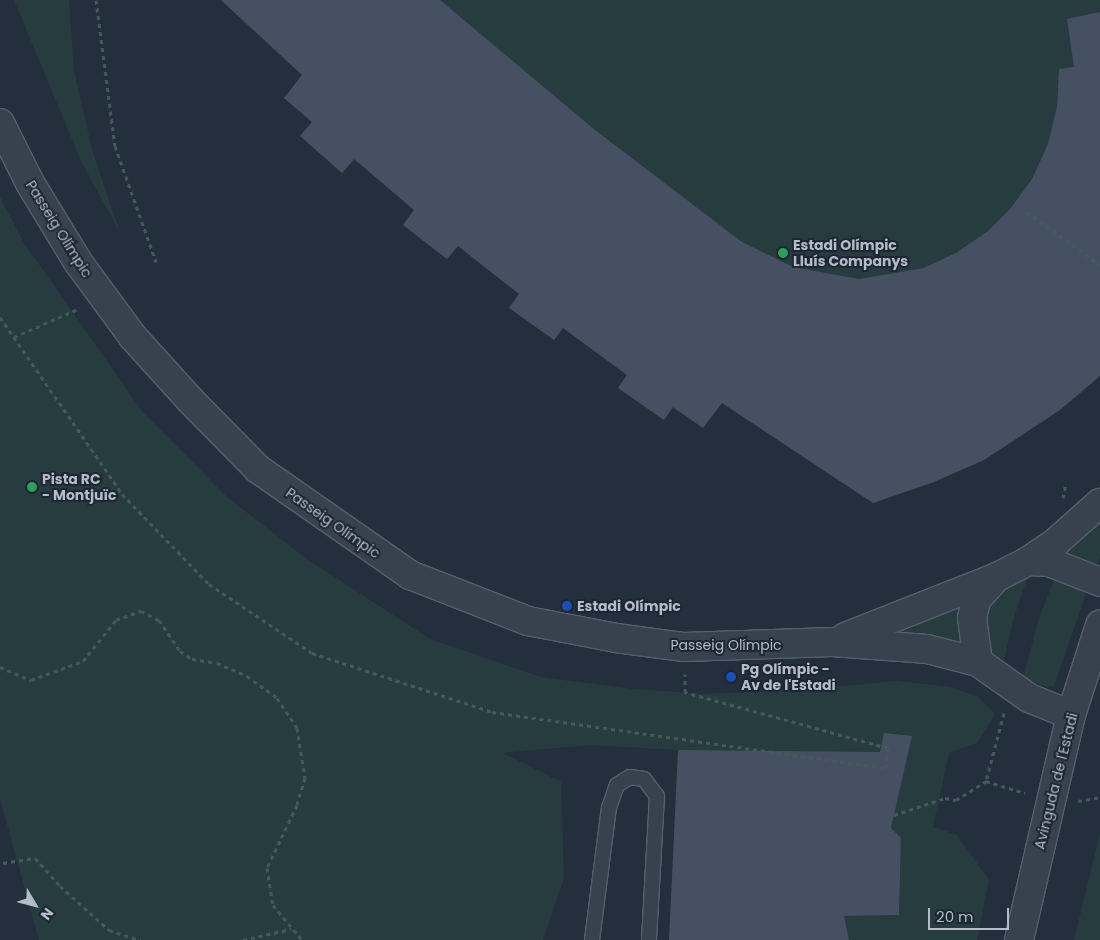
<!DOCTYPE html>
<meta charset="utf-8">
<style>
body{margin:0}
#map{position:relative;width:1100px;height:940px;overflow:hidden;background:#242f3e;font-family:Poppins,sans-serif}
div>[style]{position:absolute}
.green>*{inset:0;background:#263c3f}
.building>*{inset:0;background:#455162}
.path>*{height:3px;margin-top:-1.5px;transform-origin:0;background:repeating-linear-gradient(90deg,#44595c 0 4px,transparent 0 8px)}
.roads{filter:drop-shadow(1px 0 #565f6c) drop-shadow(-1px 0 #565f6c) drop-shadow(0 1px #565f6c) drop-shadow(0 -1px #565f6c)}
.service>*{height:14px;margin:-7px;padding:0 7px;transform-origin:7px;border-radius:7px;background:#38414e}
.tertiary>*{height:28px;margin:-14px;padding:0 14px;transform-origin:14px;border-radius:14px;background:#38414e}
.dots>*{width:14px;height:14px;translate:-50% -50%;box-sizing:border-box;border:2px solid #1d2633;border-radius:50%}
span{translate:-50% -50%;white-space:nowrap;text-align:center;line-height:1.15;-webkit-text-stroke:4px #1d2633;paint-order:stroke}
.street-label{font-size:14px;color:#b4bcc9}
.poi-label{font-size:14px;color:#b4bcc9;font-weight:700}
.left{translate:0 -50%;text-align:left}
.north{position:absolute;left:10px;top:880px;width:50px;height:50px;-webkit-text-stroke:4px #1d2633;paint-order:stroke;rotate:127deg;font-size:14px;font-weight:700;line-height:20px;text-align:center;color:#b4bcc9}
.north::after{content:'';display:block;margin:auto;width:18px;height:22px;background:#b4bcc9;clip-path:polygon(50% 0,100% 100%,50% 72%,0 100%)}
.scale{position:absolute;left:928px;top:908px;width:81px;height:22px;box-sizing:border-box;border:2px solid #b4bcc9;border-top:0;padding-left:6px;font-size:15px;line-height:18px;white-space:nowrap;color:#b4bcc9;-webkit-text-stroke:4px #1d2633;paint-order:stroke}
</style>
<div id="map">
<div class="green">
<div style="clip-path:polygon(14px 0,69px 0,74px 71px,93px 153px,120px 233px,81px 161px)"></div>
<div style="clip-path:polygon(221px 0,1100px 0,1100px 376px,1059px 410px,984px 460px,934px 482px,873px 503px,722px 403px,703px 428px,673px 408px,664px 420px,618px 388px,627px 375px,563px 328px,554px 340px,509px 307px,519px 294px,458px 246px,447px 259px,403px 225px,414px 210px,355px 159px,342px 173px,300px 136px,312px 122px,284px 98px,302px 75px)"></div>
<div style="clip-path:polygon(0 197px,24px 243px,142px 411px,228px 498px,307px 559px,430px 639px,541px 677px,634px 689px,704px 694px,811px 689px,897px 681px,951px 687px,978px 697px,995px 714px,977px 743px,949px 753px,933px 827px,957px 835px,989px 880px,977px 940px,849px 940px,844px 916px,899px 915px,901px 838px,891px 828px,912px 736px,882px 746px,879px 752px,678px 750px,590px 745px,503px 753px,561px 782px,564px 878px,543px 940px,39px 940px,0 799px)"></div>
<div style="clip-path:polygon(1100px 519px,1100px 557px,1096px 568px,1063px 556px,1064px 550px)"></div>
<div style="clip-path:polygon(1055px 577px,1084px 589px,1086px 594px,1054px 686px,1044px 686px,1023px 679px,1038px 621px)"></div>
<div style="clip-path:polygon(1027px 579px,1014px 617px,1003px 664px,990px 652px,982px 621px,989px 602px,1006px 585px)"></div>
<div style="clip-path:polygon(965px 603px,963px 647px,871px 635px)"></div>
<div style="clip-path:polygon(1100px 833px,1100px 940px,1074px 940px)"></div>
</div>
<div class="building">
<div style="clip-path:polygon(221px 0,440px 0,595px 130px,742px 242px,793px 267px,859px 279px,924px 268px,956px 253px,988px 231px,1011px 208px,1032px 179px,1048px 144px,1057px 107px,1059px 69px,1074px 67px,1067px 19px,1100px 12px,1100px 376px,1060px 410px,984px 460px,934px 482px,873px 503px,722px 403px,703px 428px,673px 407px,664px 420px,618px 388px,627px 375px,563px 328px,554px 340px,509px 308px,519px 294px,458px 246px,447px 259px,403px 225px,414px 210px,354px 159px,342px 173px,300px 136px,312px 122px,284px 98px,302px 75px)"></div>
<div style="clip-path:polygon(884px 733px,912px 736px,891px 828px,901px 838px,899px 915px,844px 916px,849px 940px,669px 940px,678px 750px,880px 752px)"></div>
</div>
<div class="path">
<div style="left:96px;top:0;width:147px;rotate:82.6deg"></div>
<div style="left:115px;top:146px;width:123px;rotate:70.5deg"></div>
<div style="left:1027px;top:212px;width:90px;rotate:36deg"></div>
<div style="left:0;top:317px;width:215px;rotate:55.4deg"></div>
<div style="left:122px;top:494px;width:125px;rotate:46deg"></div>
<div style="left:209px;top:584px;width:124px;rotate:33.8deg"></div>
<div style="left:312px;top:653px;width:189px;rotate:18.1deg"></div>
<div style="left:492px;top:712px;width:398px;rotate:8.1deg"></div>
<div style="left:886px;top:768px;width:20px;rotate:-84deg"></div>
<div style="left:888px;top:748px;width:211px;rotate:-164.6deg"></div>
<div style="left:685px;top:692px;width:18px;rotate:-90deg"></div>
<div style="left:14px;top:337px;width:72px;rotate:-23.7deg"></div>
<div style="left:1063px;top:498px;width:16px;rotate:-79deg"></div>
<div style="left:0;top:667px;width:34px;rotate:23deg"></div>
<div style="left:31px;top:680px;width:55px;rotate:-20.1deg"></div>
<div style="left:83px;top:661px;width:53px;rotate:-51.2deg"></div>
<div style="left:116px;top:620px;width:27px;rotate:-20deg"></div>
<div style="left:141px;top:611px;width:20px;rotate:27deg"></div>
<div style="left:159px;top:620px;width:37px;rotate:56deg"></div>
<div style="left:180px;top:651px;width:14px;rotate:34deg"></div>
<div style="left:192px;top:659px;width:25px;rotate:9deg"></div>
<div style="left:217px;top:663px;width:33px;rotate:23deg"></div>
<div style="left:247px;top:676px;width:37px;rotate:36deg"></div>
<div style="left:277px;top:698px;width:36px;rotate:56deg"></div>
<div style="left:297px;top:728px;width:51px;rotate:80.9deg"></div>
<div style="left:305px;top:778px;width:28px;rotate:107deg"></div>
<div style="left:297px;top:805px;width:70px;rotate:115.5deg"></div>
<div style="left:267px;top:868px;width:37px;rotate:81deg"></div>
<div style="left:273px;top:905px;width:45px;rotate:50.4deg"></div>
<div style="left:1004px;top:713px;width:70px;rotate:104.8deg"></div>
<div style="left:986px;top:781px;width:41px;rotate:17.1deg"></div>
<div style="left:1078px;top:801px;width:22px;rotate:-10deg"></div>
<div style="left:894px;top:815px;width:54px;rotate:-18.4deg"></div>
<div style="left:945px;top:798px;width:11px;rotate:10deg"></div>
<div style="left:956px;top:800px;width:36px;rotate:-32deg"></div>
<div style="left:3px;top:863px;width:32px;rotate:-9deg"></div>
<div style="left:35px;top:858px;width:38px;rotate:48deg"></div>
<div style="left:60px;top:886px;width:66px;rotate:41.9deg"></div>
<div style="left:109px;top:930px;width:33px;rotate:18deg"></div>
<div style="left:243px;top:940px;width:49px;rotate:-12.9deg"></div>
</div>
<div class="roads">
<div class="service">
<div style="left:592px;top:940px;width:133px;rotate:-82.7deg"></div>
<div style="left:609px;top:808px;width:24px;rotate:-71deg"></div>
<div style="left:617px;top:785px;width:15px;rotate:-32deg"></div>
<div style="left:630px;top:777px;width:14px;rotate:8deg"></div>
<div style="left:644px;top:779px;width:21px;rotate:53deg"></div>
<div style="left:657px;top:796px;width:144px;rotate:93.2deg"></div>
</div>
<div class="tertiary">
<div style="left:0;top:123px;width:67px;rotate:63.4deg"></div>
<div style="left:30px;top:183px;width:92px;rotate:58.7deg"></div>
<div style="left:78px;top:262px;width:93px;rotate:53.7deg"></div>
<div style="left:133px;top:337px;width:86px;rotate:47.8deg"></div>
<div style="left:191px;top:401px;width:95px;rotate:45.4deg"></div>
<div style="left:258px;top:469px;width:185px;rotate:34.9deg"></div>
<div style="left:410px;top:575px;width:127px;rotate:21.3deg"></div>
<div style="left:528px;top:621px;width:90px;rotate:10.9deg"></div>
<div style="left:616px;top:638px;width:69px;rotate:7.5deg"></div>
<div style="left:684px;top:647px;width:148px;rotate:-1.9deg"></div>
<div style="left:832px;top:642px;width:95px;rotate:4.2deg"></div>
<div style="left:927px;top:649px;width:53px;rotate:14.3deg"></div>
<div style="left:978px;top:662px;width:62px;rotate:35.2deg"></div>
<div style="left:1029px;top:698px;width:45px;rotate:22deg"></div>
<div style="left:1028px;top:561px;width:21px;rotate:3deg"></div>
<div style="left:1049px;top:562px;width:55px;rotate:21.4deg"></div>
<div style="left:845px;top:637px;width:163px;rotate:-21.5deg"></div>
<div style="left:997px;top:577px;width:35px;rotate:-27deg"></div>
<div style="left:1028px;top:561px;width:34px;rotate:-34deg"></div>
<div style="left:1056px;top:542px;width:59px;rotate:-41.6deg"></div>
<div style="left:978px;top:662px;width:44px;rotate:-97.8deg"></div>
<div style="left:972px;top:618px;width:18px;rotate:-77deg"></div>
<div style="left:976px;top:600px;width:30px;rotate:-48deg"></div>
<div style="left:1019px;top:940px;width:231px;rotate:-77deg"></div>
<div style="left:1071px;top:715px;width:95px;rotate:-72.1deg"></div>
</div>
</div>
<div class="dots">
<div style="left:783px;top:253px;background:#2e9e5b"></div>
<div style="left:32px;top:487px;background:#2e9e5b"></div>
<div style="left:567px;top:606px;background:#1a4fb4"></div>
<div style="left:731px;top:677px;background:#1a4fb4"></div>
</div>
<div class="street-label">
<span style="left:59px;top:229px;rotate:58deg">Passeig Olímpic</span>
<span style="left:333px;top:523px;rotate:35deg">Passeig Olímpic</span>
<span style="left:726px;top:645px">Passeig Olímpic</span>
<span style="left:1056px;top:781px;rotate:-76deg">Avinguda de l'Estadi</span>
</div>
<div class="poi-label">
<span class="left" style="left:793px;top:253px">Estadi Olímpic<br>Lluís Companys</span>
<span class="left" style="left:42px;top:487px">Pista RC<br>- Montjuïc</span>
<span class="left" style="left:577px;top:606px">Estadi Olímpic</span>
<span class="left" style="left:741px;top:677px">Pg Olímpic -<br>Av de l'Estadi</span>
</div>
<div class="north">N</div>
<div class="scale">20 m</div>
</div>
